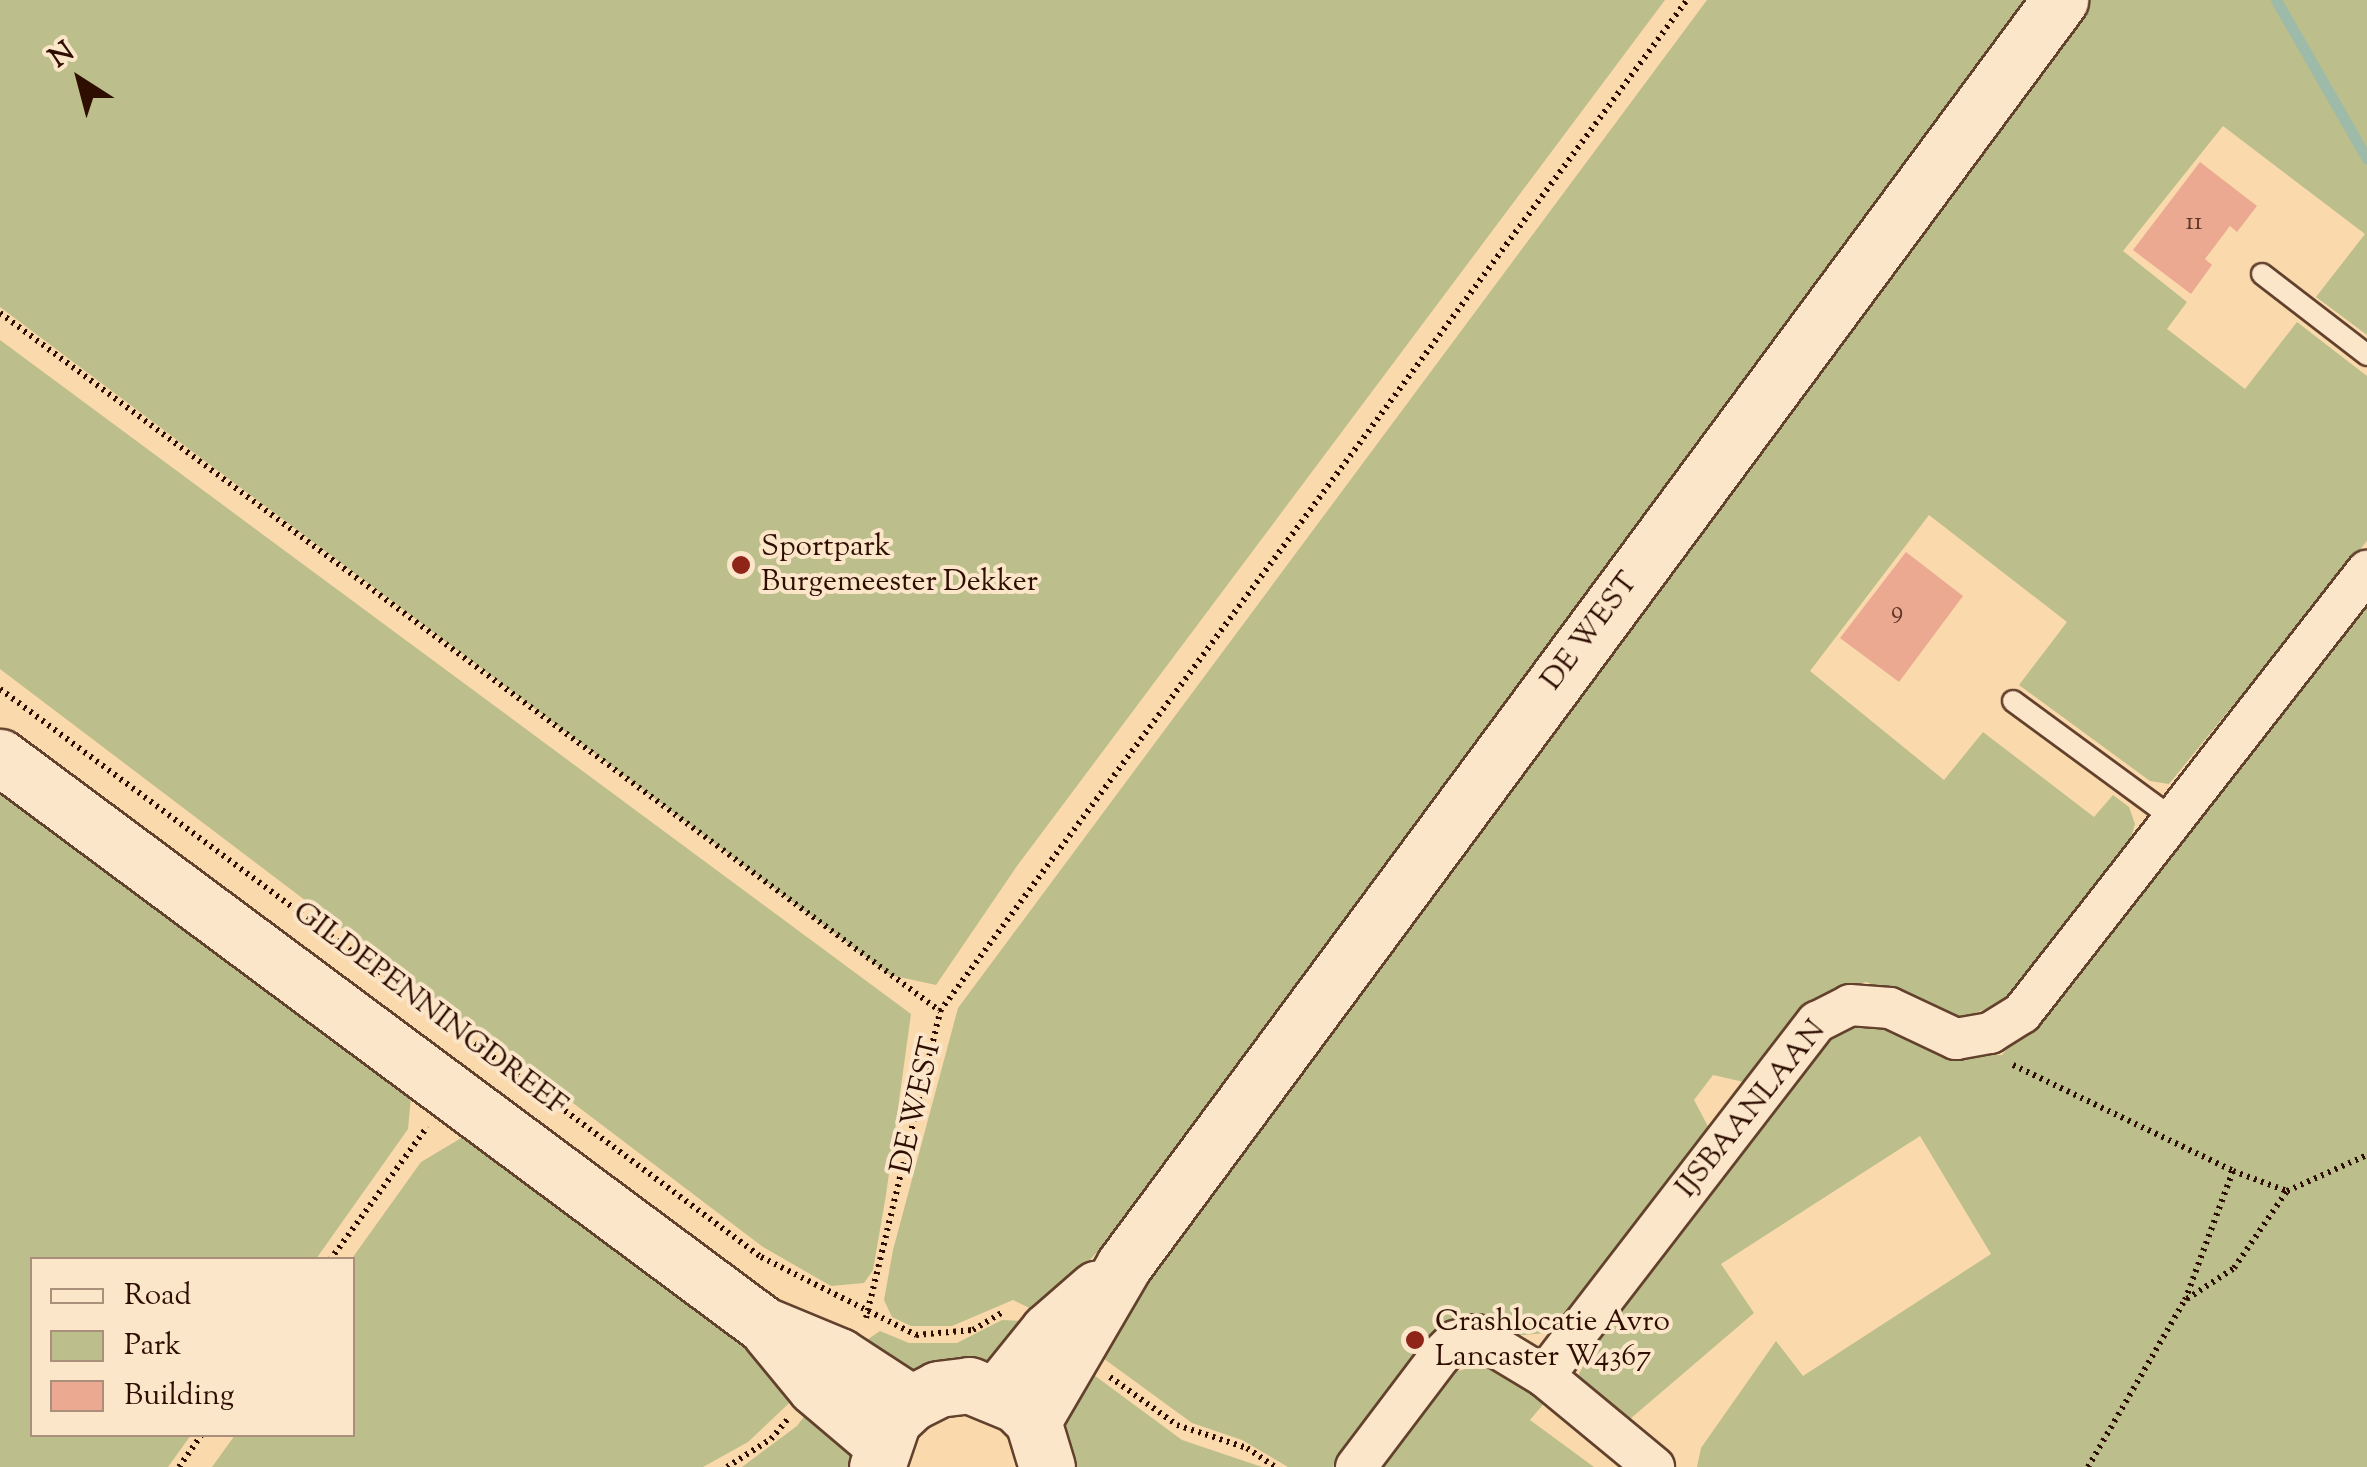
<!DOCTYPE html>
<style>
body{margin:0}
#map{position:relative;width:2367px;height:1467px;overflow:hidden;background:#fad9ad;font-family:"Sorts Mill Goudy",serif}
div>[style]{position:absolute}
.green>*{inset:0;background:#bcbf8b}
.stream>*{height:11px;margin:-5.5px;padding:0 5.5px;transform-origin:5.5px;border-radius:5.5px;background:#9ebaa9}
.building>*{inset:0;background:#eca991}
.path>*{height:6px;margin-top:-3px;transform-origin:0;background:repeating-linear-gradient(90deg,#2f0e02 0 2.5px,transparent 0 7.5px)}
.roads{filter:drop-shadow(2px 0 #62412d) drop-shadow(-2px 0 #62412d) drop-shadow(0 2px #62412d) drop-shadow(0 -2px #62412d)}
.lane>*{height:20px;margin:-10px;padding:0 10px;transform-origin:10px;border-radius:10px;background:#fce6ca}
.street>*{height:40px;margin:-20px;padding:0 20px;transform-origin:20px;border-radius:20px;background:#fce6ca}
.secondary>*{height:55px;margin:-27.5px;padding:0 27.5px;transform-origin:27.5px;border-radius:27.5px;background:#fce6ca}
.dots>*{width:28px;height:28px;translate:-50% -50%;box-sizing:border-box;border:5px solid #fce6ca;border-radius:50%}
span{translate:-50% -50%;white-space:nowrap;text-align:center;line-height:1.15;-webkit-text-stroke:8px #fce6ca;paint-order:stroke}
.number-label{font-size:25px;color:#5e3526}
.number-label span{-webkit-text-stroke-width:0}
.poi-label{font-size:30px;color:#2f0e02}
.left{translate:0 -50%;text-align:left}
.street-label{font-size:30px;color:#2f0e02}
.legend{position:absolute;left:30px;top:1257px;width:325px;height:180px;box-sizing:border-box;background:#fce6ca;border:2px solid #aa907a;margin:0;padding:12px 18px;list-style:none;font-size:30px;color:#2f0e02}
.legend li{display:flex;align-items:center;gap:20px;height:50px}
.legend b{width:50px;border:2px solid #aa907a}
.north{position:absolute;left:30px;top:30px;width:100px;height:100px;-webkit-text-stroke:8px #fce6ca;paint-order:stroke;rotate:324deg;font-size:28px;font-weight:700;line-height:40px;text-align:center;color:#2f0e02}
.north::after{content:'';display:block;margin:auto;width:35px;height:45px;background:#2f0e02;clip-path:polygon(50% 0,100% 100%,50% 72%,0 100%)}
</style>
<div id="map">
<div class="green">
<div style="clip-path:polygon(0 0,1665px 0,1017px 866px,936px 985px,890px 975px,0 307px)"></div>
<div style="clip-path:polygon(1707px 0,2043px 0,1145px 1198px,1042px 1314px,1013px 1300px,952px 1326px,911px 1326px,892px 1317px,884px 1300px,893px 1250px,958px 1008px)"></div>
<div style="clip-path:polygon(2088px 0,2367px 0,2367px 335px,2316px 297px,2365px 234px,2223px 126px,2123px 251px,2187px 302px,2167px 329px,2245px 389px,2297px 322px,2367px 376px,2367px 541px,2169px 784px,2150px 781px,2019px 685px,2067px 622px,1929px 515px,1810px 671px,1944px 780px,1983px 732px,2094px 817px,2113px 795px,2129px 807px,2135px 824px,2129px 844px,2004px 1002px,1962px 1018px,1866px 982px,1819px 996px,1748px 1083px,1713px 1075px,1694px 1100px,1711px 1132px,1556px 1332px,1513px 1336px,1477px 1315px,1448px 1322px,1333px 1467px,1288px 1467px,1242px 1440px,1192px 1423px,1096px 1353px,1348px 986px)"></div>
<div style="clip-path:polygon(0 340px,911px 1014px,886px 1195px,873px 1270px,864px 1283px,831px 1286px,763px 1247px,0 669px)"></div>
<div style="clip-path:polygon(2367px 593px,2367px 1467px,1697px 1467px,1701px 1448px,1776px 1341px,1803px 1376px,1991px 1254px,1920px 1136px,1721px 1264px,1754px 1313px,1623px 1425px,1584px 1388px,1578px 1376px,1590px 1352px,1836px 1030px,1871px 1020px,1959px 1055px,2002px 1055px)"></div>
<div style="clip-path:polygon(0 783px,411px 1096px,408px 1129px,316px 1259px,32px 1260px,32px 1434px,191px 1435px,168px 1467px,0 1467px)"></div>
<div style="clip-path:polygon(463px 1137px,482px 1138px,802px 1391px,748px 1442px,703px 1467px,212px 1467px,235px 1435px,352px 1434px,353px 1257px,421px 1162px)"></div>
<div style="clip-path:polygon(1002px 1320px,1022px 1321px,995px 1365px,905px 1378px,858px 1346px,880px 1331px,909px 1343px,957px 1343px)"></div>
<div style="clip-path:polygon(1484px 1364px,1546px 1401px,1530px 1420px,1594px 1467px,1374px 1467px,1447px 1374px)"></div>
<div style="clip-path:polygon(1083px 1367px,1182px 1440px,1262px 1467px,1064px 1467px,1062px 1415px)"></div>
<div style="clip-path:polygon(815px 1402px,838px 1420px,858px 1467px,742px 1467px,797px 1426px)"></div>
</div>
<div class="stream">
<div style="left:2276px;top:0;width:183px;rotate:60.2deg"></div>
</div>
<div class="building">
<div style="clip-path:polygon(2200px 162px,2257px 206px,2237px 232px,2230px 226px,2205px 259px,2212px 265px,2191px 294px,2133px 250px)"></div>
<div style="clip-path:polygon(1906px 552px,1963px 596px,1899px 682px,1840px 638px)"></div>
</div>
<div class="path">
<div style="left:0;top:313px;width:1171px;rotate:36.6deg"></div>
<div style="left:0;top:689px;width:950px;rotate:36.74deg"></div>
<div style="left:761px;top:1257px;width:174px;rotate:26.7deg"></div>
<div style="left:916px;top:1335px;width:57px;rotate:-5deg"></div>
<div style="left:973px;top:1330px;width:33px;rotate:-31deg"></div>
<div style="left:2013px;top:1065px;width:244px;rotate:25.7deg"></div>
<div style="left:330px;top:1260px;width:165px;rotate:-53.9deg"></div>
<div style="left:2187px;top:1299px;width:56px;rotate:-33.4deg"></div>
<div style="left:2234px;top:1268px;width:93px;rotate:-55.5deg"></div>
<div style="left:866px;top:1318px;width:316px;rotate:-76.4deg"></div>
<div style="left:940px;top:1011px;width:1257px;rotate:-53.54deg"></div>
<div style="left:1110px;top:1377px;width:82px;rotate:35.6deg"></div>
<div style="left:1177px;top:1425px;width:74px;rotate:18.2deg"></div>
<div style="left:1247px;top:1448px;width:34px;rotate:34deg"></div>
<div style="left:179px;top:1467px;width:40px;rotate:-55.1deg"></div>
<div style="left:727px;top:1467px;width:52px;rotate:-32.5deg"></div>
<div style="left:771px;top:1439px;width:26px;rotate:-50deg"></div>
<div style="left:2088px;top:1467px;width:193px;rotate:-59.9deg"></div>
<div style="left:2185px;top:1300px;width:138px;rotate:-69.6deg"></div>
<div style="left:2233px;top:1171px;width:58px;rotate:20.3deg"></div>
<div style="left:2287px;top:1191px;width:88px;rotate:-24.2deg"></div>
</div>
<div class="roads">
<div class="lane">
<div style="left:2262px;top:274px;width:133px;rotate:37.6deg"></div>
<div style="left:2013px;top:701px;width:201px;rotate:36.3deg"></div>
</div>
<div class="street">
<div style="left:1544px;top:1376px;width:447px;rotate:-52.4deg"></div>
<div style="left:1817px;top:1022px;width:37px;rotate:-27deg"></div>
<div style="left:1850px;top:1005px;width:40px;rotate:4.3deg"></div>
<div style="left:1890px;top:1008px;width:73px;rotate:25.2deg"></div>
<div style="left:1956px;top:1039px;width:35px;rotate:-10deg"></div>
<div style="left:1990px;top:1033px;width:38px;rotate:-32deg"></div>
<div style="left:2022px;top:1013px;width:561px;rotate:-52.03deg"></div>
<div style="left:1356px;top:1467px;width:139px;rotate:-52.9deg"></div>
<div style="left:1440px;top:1356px;width:21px;rotate:-45deg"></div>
<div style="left:1455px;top:1341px;width:22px;rotate:-16deg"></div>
<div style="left:1476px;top:1335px;width:79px;rotate:31.1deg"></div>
<div style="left:1544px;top:1376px;width:143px;rotate:39.6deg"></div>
</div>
<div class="secondary">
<div style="left:0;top:757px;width:952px;rotate:36.63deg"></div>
<div style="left:764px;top:1325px;width:81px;rotate:22.5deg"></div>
<div style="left:839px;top:1356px;width:86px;rotate:33.1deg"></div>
<div style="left:769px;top:1331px;width:72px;rotate:50.6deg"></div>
<div style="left:815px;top:1387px;width:87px;rotate:40.3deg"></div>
<div style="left:998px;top:1393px;width:80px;rotate:-51.1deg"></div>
<div style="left:1048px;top:1331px;width:64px;rotate:-41.2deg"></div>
<div style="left:1033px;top:1421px;width:181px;rotate:-59.7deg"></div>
<div style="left:1124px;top:1265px;width:1574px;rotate:-53.5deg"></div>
<div style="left:877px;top:1467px;width:50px;rotate:-71.2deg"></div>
<div style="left:893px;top:1420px;width:25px;rotate:-43deg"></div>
<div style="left:911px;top:1403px;width:30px;rotate:-27deg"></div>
<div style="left:938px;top:1389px;width:31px;rotate:-7deg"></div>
<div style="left:969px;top:1385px;width:52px;rotate:22.6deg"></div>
<div style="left:1017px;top:1405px;width:23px;rotate:45deg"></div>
<div style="left:1033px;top:1421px;width:48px;rotate:73.1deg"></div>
</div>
</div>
<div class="dots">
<div style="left:741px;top:565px;background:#8f2418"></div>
<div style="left:1415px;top:1340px;background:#8f2418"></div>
</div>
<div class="number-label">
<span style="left:2194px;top:223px">11</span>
<span style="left:1897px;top:612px">9</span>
</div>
<div class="poi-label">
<span class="left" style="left:761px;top:565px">Sportpark<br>Burgemeester Dekker</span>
<span class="left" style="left:1435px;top:1340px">Crashlocatie Avro<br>Lancaster W4367</span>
</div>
<div class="street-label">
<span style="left:1591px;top:632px;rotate:-53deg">DE WEST</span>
<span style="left:429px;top:1010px;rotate:37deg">GILDEPENNINGDREEF</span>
<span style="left:918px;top:1106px;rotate:-77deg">DE WEST</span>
<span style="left:1752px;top:1110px;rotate:-51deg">IJSBAANLAAN</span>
</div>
<ul class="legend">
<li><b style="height:12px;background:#fce6ca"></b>Road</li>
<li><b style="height:28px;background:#bcbf8b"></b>Park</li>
<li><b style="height:28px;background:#eca991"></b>Building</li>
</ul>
<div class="north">N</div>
</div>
